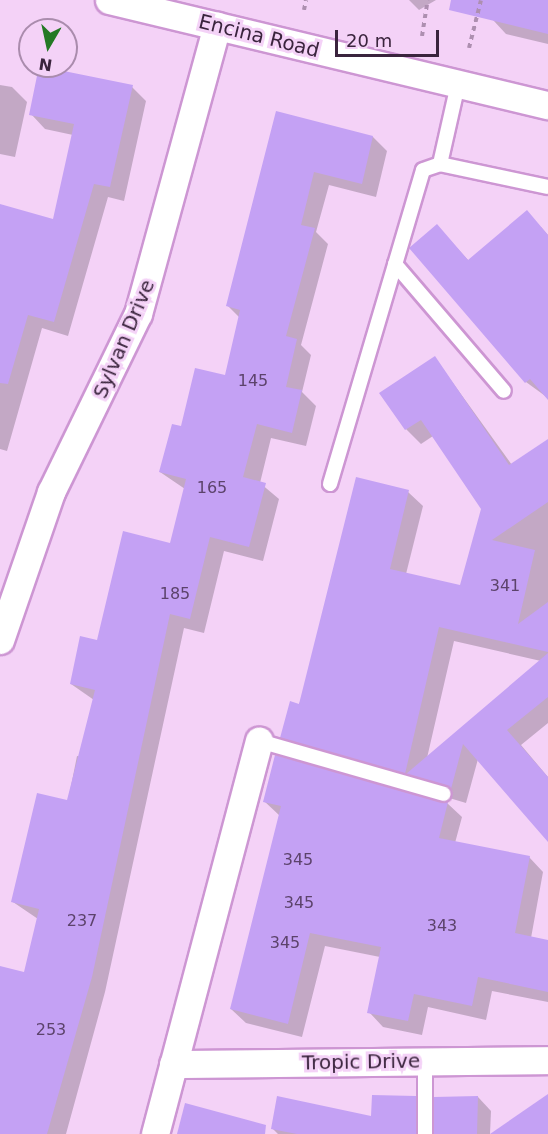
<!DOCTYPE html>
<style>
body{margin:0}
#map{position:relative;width:548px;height:1134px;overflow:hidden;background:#f4d2f7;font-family:"DejaVu Sans",sans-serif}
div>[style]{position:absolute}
.shadow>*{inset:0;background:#0003}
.building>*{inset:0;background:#c4a1f4}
.path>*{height:4px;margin-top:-2px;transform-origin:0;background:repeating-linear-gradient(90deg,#ad8fb0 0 4.5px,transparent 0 9px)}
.roads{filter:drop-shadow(2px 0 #cd96d3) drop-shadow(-2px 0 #cd96d3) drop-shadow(0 2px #cd96d3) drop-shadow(0 -2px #cd96d3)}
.service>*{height:14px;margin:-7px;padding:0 7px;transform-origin:7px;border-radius:7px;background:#fff}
.minor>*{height:27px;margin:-13.5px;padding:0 13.5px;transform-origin:13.5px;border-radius:13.5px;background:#fff}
span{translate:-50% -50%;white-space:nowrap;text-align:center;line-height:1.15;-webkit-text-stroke:6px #f4d2f7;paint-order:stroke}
.number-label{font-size:16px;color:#5c436b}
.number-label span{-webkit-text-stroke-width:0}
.street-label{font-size:20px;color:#3a243d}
.north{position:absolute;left:18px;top:18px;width:60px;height:60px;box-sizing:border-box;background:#f4d2f7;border:2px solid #aa8cad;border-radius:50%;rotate:189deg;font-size:16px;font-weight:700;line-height:24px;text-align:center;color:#3a243d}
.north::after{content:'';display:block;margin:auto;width:21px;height:27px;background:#247925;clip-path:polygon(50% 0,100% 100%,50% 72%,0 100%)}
.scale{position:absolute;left:335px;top:30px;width:104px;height:27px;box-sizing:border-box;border:3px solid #3a243d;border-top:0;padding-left:8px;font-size:18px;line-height:21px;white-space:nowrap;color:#3a243d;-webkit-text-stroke:4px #f4d2f7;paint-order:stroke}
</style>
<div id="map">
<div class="shadow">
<div style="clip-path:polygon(409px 0,436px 0,419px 10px)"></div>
<div style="clip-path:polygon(498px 0,548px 0,548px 44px,506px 34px,493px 20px)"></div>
<div style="clip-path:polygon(0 85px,12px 87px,27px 102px,15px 157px,0 154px)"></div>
<div style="clip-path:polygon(132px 87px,146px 101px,124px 201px,108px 197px,68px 336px,42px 328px,7px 451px,0 449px,0 205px,55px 221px,73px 135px,45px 129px,31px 114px)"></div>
<div style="clip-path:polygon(277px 113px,373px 137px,387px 151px,376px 197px,329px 185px,316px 232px,328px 244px,301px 345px,311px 355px,302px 392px,316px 406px,306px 446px,271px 438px,260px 483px,279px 499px,263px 561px,224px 551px,204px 633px,184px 628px,105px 992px,66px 1134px,0 1134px,0 968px,25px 974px,38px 919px,13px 902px,68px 801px,77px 756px,82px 757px,94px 700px,71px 684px,171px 544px,185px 489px,160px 472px,182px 428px,226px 376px,240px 318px,228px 306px)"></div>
<div style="clip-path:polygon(437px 226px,469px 261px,541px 227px,548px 235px,548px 398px,526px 382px)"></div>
<div style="clip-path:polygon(evenodd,435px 358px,512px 465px,548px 441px,548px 723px,521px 745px,548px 777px,548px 840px,478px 759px,466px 803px,296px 752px,282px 737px,408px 492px,423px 506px,406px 574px,461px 587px,483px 508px,433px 436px,421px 444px,406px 429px,435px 358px,454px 641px,541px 661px,427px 758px,454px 641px)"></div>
<div style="clip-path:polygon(264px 801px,447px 803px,462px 817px,455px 843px,529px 857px,543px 872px,531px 938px,548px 942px,548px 1002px,492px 991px,486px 1020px,428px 1007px,422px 1035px,383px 1027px,369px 1012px,380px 957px,325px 946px,302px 1037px,246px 1023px,231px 1009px,280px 816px)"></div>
<div style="clip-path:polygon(478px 1097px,491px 1111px,490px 1134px,435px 1134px)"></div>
<div style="clip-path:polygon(415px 1098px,429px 1111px,429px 1134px,278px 1134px,272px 1128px,373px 1118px)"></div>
</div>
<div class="building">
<div style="clip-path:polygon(451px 0,548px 0,548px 34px,449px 10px)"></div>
<div style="clip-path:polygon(39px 66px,133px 85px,110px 187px,94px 184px,54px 322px,28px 315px,8px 384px,0 383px,0 204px,53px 219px,74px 124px,29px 115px)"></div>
<div style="clip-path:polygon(276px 111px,373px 136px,362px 184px,314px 172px,301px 225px,315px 228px,286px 336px,297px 339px,286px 387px,302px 390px,292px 433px,257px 424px,243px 477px,266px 483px,249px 547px,210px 537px,190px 619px,170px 614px,92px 977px,47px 1134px,0 1134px,0 966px,24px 972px,39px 909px,11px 902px,37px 793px,67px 800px,95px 690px,70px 684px,80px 636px,97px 640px,123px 531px,170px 543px,186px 479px,159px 472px,172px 424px,181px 426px,195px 368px,225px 375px,240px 310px,226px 306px)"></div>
<div style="clip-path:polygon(527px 210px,548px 235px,548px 400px,530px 379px,525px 383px,409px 248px,437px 224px,468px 260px)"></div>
<div style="clip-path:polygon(435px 356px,509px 465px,548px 439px,548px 502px,492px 540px,535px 550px,518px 624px,548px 602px,548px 652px,439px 627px,405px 774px,280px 738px,290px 701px,299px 704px,356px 477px,409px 490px,390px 569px,460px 585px,481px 509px,421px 420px,405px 430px,379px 393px)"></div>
<div style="clip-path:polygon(548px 653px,548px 697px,507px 730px,548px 777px,548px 842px,463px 744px,451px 789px,406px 774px)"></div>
<div style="clip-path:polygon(275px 755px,448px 802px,439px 838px,530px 856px,515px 933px,548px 940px,548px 992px,478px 977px,472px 1006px,414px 994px,408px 1021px,367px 1013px,381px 947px,310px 933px,288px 1024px,230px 1009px,281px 806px,263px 802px)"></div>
<div style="clip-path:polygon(548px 1094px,548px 1134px,490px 1134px)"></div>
<div style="clip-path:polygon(372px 1095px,416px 1096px,416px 1134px,297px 1134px,271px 1129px,277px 1096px,371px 1116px)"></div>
<div style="clip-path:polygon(478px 1096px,477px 1134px,434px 1134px,434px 1097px)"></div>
<div style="clip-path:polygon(185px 1103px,266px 1125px,265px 1134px,177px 1134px)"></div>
</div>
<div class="path">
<div style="left:304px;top:10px;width:10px;rotate:-79deg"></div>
<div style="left:422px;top:36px;width:36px;rotate:-81deg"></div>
<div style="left:469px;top:48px;width:49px;rotate:-76deg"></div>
</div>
<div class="roads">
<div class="service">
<div style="left:440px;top:164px;width:110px;rotate:12deg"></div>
<div style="left:395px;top:264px;width:167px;rotate:49.4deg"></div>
<div style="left:330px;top:484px;width:327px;rotate:-73.5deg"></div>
<div style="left:423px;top:170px;width:18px;rotate:-19deg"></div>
<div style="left:440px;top:164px;width:82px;rotate:-77.3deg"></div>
<div style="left:259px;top:741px;width:192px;rotate:16deg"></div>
<div style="left:425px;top:1061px;width:73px;rotate:90deg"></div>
</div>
<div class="minor">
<div style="left:109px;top:0;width:451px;rotate:13.5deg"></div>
<div style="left:0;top:640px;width:157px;rotate:-71deg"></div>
<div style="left:51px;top:492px;width:198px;rotate:-64deg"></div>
<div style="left:138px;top:314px;width:299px;rotate:-74.7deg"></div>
<div style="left:173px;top:1064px;width:375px;rotate:-0.6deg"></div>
<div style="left:155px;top:1134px;width:407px;rotate:-75.2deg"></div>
</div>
</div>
<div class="number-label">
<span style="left:253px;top:381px">145</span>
<span style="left:212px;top:488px">165</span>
<span style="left:505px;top:586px">341</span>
<span style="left:175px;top:594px">185</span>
<span style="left:298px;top:860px">345</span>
<span style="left:299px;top:903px">345</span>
<span style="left:82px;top:921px">237</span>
<span style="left:442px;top:926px">343</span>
<span style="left:285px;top:943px">345</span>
<span style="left:51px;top:1030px">253</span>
</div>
<div class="street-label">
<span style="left:259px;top:36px;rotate:14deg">Encina Road</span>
<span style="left:124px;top:339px;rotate:-67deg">Sylvan Drive</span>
<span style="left:361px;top:1062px;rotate:-1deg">Tropic Drive</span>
</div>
<div class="north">N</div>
<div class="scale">20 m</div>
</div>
